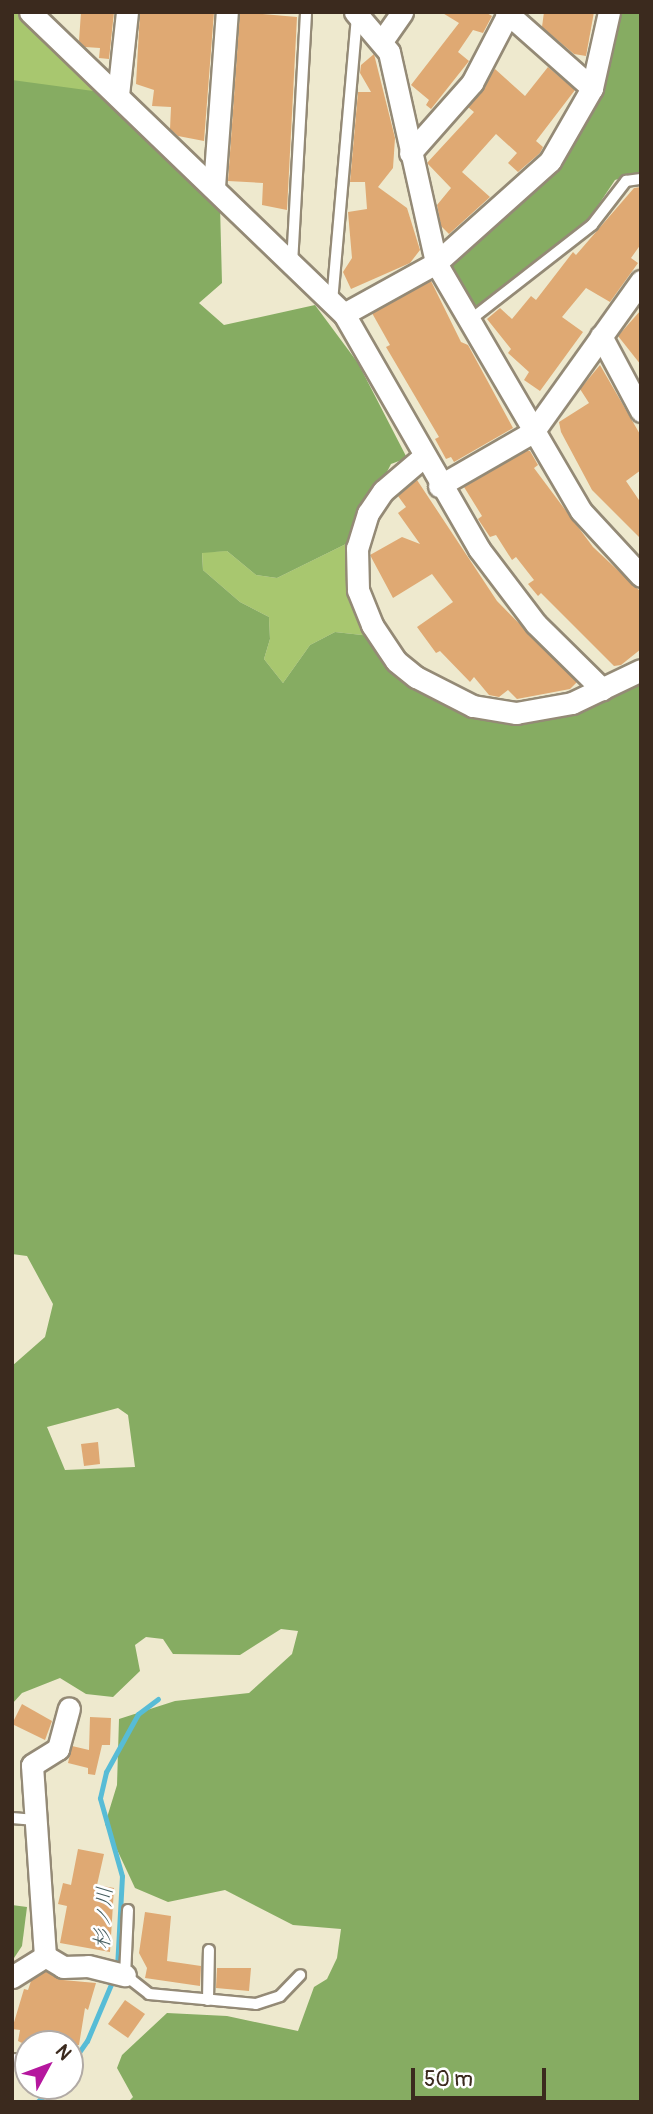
<!DOCTYPE html>
<meta charset="utf-8">
<style>
body{margin:0}
#map{position:relative;width:653px;height:2114px;overflow:hidden;background:#eee9ce;font-family:Pangolin,"Klee One",sans-serif}
div>[style]{position:absolute}
.green>*{inset:0;background:#a8c76f}
.forest>*{inset:0;background:#86ac62}
.stream>*{height:5px;margin:-2.5px;padding:0 2.5px;transform-origin:2.5px;border-radius:2.5px;background:#57bcd6}
.building>*{inset:0;background:#dfa973}
.roads{filter:drop-shadow(2px 0 #948a76) drop-shadow(-2px 0 #948a76) drop-shadow(0 2px #948a76) drop-shadow(0 -2px #948a76)}
.service>*{height:10px;margin:-5px;padding:0 5px;transform-origin:5px;border-radius:5px;background:#fff}
.minor>*{height:21px;margin:-10.5px;padding:0 10.5px;transform-origin:10.5px;border-radius:10.5px;background:#fff}
span{translate:-50% -50%;white-space:nowrap;text-align:center;line-height:1.15;-webkit-text-stroke:5px #fff;paint-order:stroke}
.water-label{font-size:21px;color:#455d5e;font-style:italic}
.frame{position:absolute;inset:0;border:14px solid #3b2a1e;pointer-events:none}
.north{position:absolute;left:14px;top:2030px;width:70px;height:70px;box-sizing:border-box;background:#fff;border:2px solid #b1aaa5;border-radius:50%;rotate:49deg;font-size:19px;font-weight:700;line-height:28px;text-align:center;color:#3b2a1e}
.north::after{content:'';display:block;margin:auto;width:24px;height:32px;background:#b5179e;clip-path:polygon(50% 0,100% 100%,50% 72%,0 100%)}
.scale{position:absolute;left:411px;top:2068px;width:135px;height:32px;box-sizing:border-box;border:4px solid #3b2a1e;border-top:0;padding-left:9px;font-size:21px;line-height:24px;white-space:nowrap;color:#3b2a1e;-webkit-text-stroke:5px #fff;paint-order:stroke}
</style>
<div id="map">
<div class="green">
<div style="clip-path:polygon(12px 12px,18px 12px,202px 191px,12px 147px)"></div>
<div style="clip-path:polygon(352px 541px,371px 636px,335px 632px,310px 645px,283px 683px,264px 659px,270px 639px,269px 617px,240px 602px,203px 570px,202px 552px,227px 551px,256px 575px,277px 578px)"></div>
</div>
<div class="forest">
<div style="clip-path:polygon(620px 12px,641px 12px,641px 172px,615px 180px,587px 222px,551px 253px,478px 306px,470px 303px,451px 269px,452px 260px,534px 192px,562px 160px,596px 96px)"></div>
<div style="clip-path:polygon(evenodd,12px 80px,108px 93px,220px 205px,222px 283px,199px 303px,224px 325px,315px 305px,358px 363px,407px 458px,391px 464px,352px 541px,277px 578px,256px 575px,227px 551px,202px 553px,203px 570px,240px 602px,269px 617px,270px 639px,264px 659px,283px 683px,310px 645px,335px 632px,371px 636px,477px 713px,641px 679px,641px 2102px,128px 2102px,133px 2097px,117px 2068px,122px 2055px,167px 2013px,227px 2016px,298px 2031px,314px 1987px,327px 1979px,337px 1958px,341px 1929px,293px 1925px,225px 1890px,168px 1902px,135px 1888px,105px 1824px,117px 1785px,119px 1719px,175px 1701px,249px 1693px,292px 1654px,298px 1631px,281px 1629px,240px 1655px,173px 1654px,163px 1639px,146px 1637px,135px 1645px,140px 1671px,113px 1697px,86px 1694px,60px 1678px,22px 1693px,12px 1704px,12px 1366px,45px 1337px,53px 1304px,27px 1256px,12px 1254px,12px 80px,118px 1408px,128px 1415px,135px 1467px,65px 1470px,47px 1427px,118px 1408px)"></div>
<div style="clip-path:polygon(12px 1905px,27px 1907px,22px 1946px,12px 1961px)"></div>
</div>
<div class="stream">
<div style="left:117px;top:1968px;width:92px;rotate:-86.9deg"></div>
<div style="left:122px;top:1876px;width:81px;rotate:-105.8deg"></div>
<div style="left:100px;top:1798px;width:27px;rotate:-77deg"></div>
<div style="left:106px;top:1772px;width:66px;rotate:-61.1deg"></div>
<div style="left:138px;top:1714px;width:25px;rotate:-37deg"></div>
<div style="left:70px;top:2065px;width:29px;rotate:-55deg"></div>
<div style="left:87px;top:2041px;width:69px;rotate:-67.1deg"></div>
<div style="left:37px;top:2102px;width:24px;rotate:-42deg"></div>
</div>
<div class="building">
<div style="clip-path:polygon(81px 12px,114px 12px,109px 59px,99px 58px,100px 48px,85px 47px,79px 41px)"></div>
<div style="clip-path:polygon(140px 12px,214px 12px,204px 141px,178px 136px,170px 129px,171px 107px,152px 106px,154px 90px,136px 84px)"></div>
<div style="clip-path:polygon(240px 12px,297px 17px,287px 210px,262px 205px,263px 183px,228px 181px)"></div>
<div style="clip-path:polygon(441px 12px,485px 12px,492px 16px,483px 33px,473px 30px,458px 52px,469px 61px,431px 109px,426px 105px,429px 100px,411px 85px,459px 23px)"></div>
<div style="clip-path:polygon(544px 12px,594px 12px,586px 56px,574px 54px,542px 27px)"></div>
<div style="clip-path:polygon(374px 54px,395px 138px,393px 168px,378px 187px,407px 208px,420px 250px,410px 263px,351px 289px,343px 272px,352px 258px,348px 212px,367px 209px,365px 182px,350px 182px,358px 92px,371px 92px,360px 73px,361px 65px)"></div>
<div style="clip-path:polygon(548px 67px,575px 90px,536px 141px,543px 147px,540px 153px,518px 172px,508px 163px,517px 153px,496px 134px,462px 172px,490px 197px,449px 234px,441px 226px,437px 205px,451px 188px,427px 163px,474px 112px,468px 107px,495px 69px,525px 96px)"></div>
<div style="clip-path:polygon(641px 187px,641px 244px,631px 258px,638px 263px,610px 302px,586px 288px,562px 317px,583px 332px,540px 391px,524px 380px,529px 372px,508px 353px,511px 349px,487px 319px,500px 308px,512px 319px,531px 296px,536px 300px,573px 252px,576px 255px,634px 188px)"></div>
<div style="clip-path:polygon(431px 281px,461px 342px,468px 345px,513px 428px,454px 462px,451px 457px,446px 459px,435px 439px,439px 437px,386px 347px,390px 345px,372px 313px)"></div>
<div style="clip-path:polygon(641px 310px,641px 365px,618px 336px)"></div>
<div style="clip-path:polygon(600px 365px,641px 436px,641px 470px,626px 481px,641px 503px,641px 539px,592px 490px,561px 432px,559px 422px,589px 403px,580px 389px)"></div>
<div style="clip-path:polygon(525px 451px,530px 451px,538px 465px,534px 468px,593px 547px,641px 592px,641px 649px,621px 665px,614px 666px,541px 593px,538px 596px,528px 584px,534px 580px,516px 557px,512px 560px,496px 535px,490px 537px,478px 519px,482px 516px,464px 487px)"></div>
<div style="clip-path:polygon(417px 480px,497px 601px,577px 682px,570px 689px,517px 699px,508px 690px,499px 697px,489px 695px,474px 677px,470px 682px,440px 651px,436px 653px,417px 627px,453px 602px,432px 574px,393px 598px,370px 555px,402px 537px,420px 544px,398px 513px,406px 507px,398px 496px)"></div>
<div style="clip-path:polygon(98px 1442px,100px 1464px,84px 1466px,81px 1444px)"></div>
<div style="clip-path:polygon(22px 1704px,52px 1721px,45px 1740px,12px 1724px)"></div>
<div style="clip-path:polygon(90px 1717px,111px 1718px,110px 1745px,102px 1745px,95px 1775px,88px 1774px,88px 1768px,68px 1763px,72px 1746px,89px 1750px)"></div>
<div style="clip-path:polygon(78px 1849px,104px 1854px,97px 1885px,114px 1888px,110px 1952px,60px 1943px,67px 1906px,58px 1904px,63px 1883px,71px 1885px)"></div>
<div style="clip-path:polygon(145px 1912px,171px 1916px,167px 1961px,201px 1966px,200px 1986px,145px 1978px,147px 1968px,139px 1953px)"></div>
<div style="clip-path:polygon(217px 1968px,251px 1968px,249px 1991px,216px 1988px)"></div>
<div style="clip-path:polygon(45px 1971px,63px 1980px,96px 1983px,88px 2010px,85px 2008px,79px 2045px,24px 2044px,18px 2041px,20px 2030px,12px 2029px,24px 1989px,28px 1990px,31px 1981px)"></div>
<div style="clip-path:polygon(125px 2000px,145px 2014px,128px 2038px,108px 2024px)"></div>
</div>
<div class="roads">
<div class="service">
<div style="left:292px;top:264px;width:252px;rotate:-86.8deg"></div>
<div style="left:332px;top:302px;width:288px;rotate:-85deg"></div>
<div style="left:470px;top:320px;width:155px;rotate:-37.9deg"></div>
<div style="left:592px;top:225px;width:56px;rotate:-52.3deg"></div>
<div style="left:626px;top:181px;width:15px;rotate:-8deg"></div>
<div style="left:12px;top:1818px;width:23px;rotate:5deg"></div>
<div style="left:128px;top:1910px;width:65px;rotate:92.6deg"></div>
<div style="left:125px;top:1975px;width:31px;rotate:38deg"></div>
<div style="left:149px;top:1994px;width:107px;rotate:5.3deg"></div>
<div style="left:256px;top:2004px;width:25px;rotate:-18deg"></div>
<div style="left:280px;top:1996px;width:29px;rotate:-46deg"></div>
<div style="left:208px;top:2000px;width:50px;rotate:-88.9deg"></div>
<div style="left:12px;top:2059px;width:16px;rotate:4deg"></div>
</div>
<div class="minor">
<div style="left:30px;top:12px;width:436px;rotate:43.9deg"></div>
<div style="left:344px;top:314px;width:271px;rotate:60.1deg"></div>
<div style="left:479px;top:549px;width:94px;rotate:52.8deg"></div>
<div style="left:536px;top:624px;width:93px;rotate:44.6deg"></div>
<div style="left:355px;top:12px;width:52px;rotate:49.6deg"></div>
<div style="left:389px;top:52px;width:216px;rotate:77.4deg"></div>
<div style="left:436px;top:263px;width:287px;rotate:59.7deg"></div>
<div style="left:581px;top:511px;width:88px;rotate:47.3deg"></div>
<div style="left:506px;top:12px;width:115px;rotate:41.5deg"></div>
<div style="left:382px;top:41px;width:35px;rotate:-55deg"></div>
<div style="left:118px;top:95px;width:83px;rotate:-83.8deg"></div>
<div style="left:410px;top:153px;width:94px;rotate:-48.5deg"></div>
<div style="left:472px;top:83px;width:80px;rotate:-62.5deg"></div>
<div style="left:214px;top:187px;width:175px;rotate:-85.8deg"></div>
<div style="left:344px;top:314px;width:105px;rotate:-29deg"></div>
<div style="left:436px;top:263px;width:153px;rotate:-41.8deg"></div>
<div style="left:550px;top:161px;width:84px;rotate:-60.1deg"></div>
<div style="left:592px;top:88px;width:78px;rotate:-77.4deg"></div>
<div style="left:601px;top:336px;width:85px;rotate:61.9deg"></div>
<div style="left:423px;top:457px;width:52px;rotate:139.6deg"></div>
<div style="left:383px;top:491px;width:27px;rotate:124deg"></div>
<div style="left:368px;top:513px;width:37px;rotate:107deg"></div>
<div style="left:357px;top:548px;width:42px;rotate:88.6deg"></div>
<div style="left:358px;top:590px;width:38px;rotate:68deg"></div>
<div style="left:372px;top:625px;width:43px;rotate:56.3deg"></div>
<div style="left:396px;top:661px;width:26px;rotate:39deg"></div>
<div style="left:416px;top:677px;width:64px;rotate:27deg"></div>
<div style="left:473px;top:706px;width:44px;rotate:9.2deg"></div>
<div style="left:516px;top:713px;width:57px;rotate:-10.1deg"></div>
<div style="left:572px;top:703px;width:76px;rotate:-25.6deg"></div>
<div style="left:439px;top:486px;width:108px;rotate:-29.9deg"></div>
<div style="left:533px;top:432px;width:186px;rotate:-54.4deg"></div>
<div style="left:45px;top:1956px;width:191px;rotate:-93.9deg"></div>
<div style="left:32px;top:1765px;width:31px;rotate:-32deg"></div>
<div style="left:58px;top:1749px;width:42px;rotate:-75deg"></div>
<div style="left:12px;top:1977px;width:39px;rotate:-32deg"></div>
<div style="left:45px;top:1956px;width:21px;rotate:31deg"></div>
<div style="left:63px;top:1967px;width:25px;rotate:-2deg"></div>
<div style="left:88px;top:1966px;width:38px;rotate:14deg"></div>
</div>
</div>
<div class="water-label">
<span style="left:104px;top:1918px;rotate:-87deg">杉ノ川</span>
</div>
<div class="frame"></div>
<div class="north">N</div>
<div class="scale">50 m</div>
</div>
